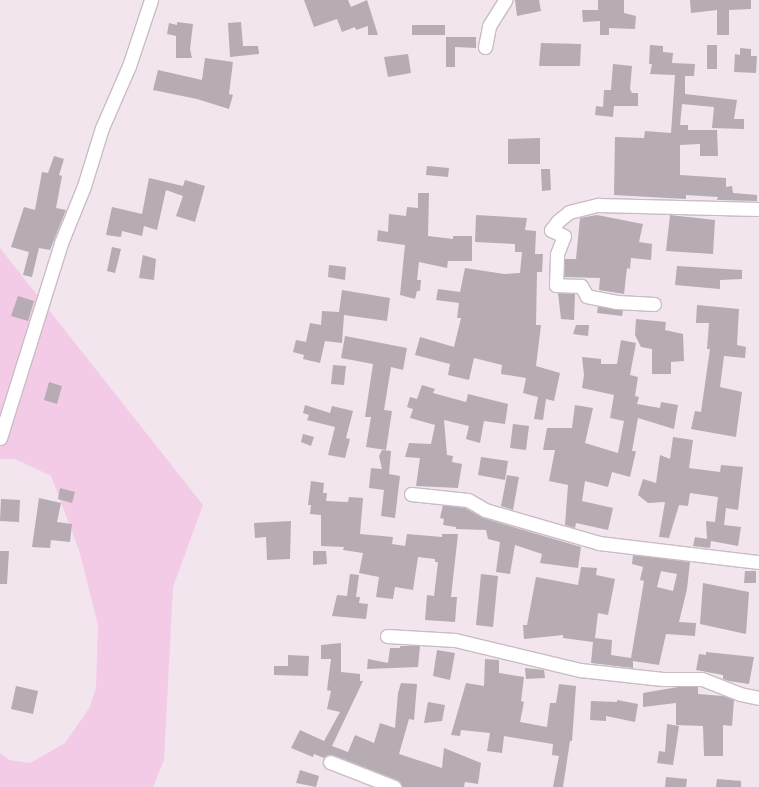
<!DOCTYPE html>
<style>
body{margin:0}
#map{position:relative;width:759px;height:787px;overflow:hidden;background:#f2e5ed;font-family:"Zilla Slab",serif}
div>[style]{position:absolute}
.green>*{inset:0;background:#f4cbe6}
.building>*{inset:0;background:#b7acb3}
.roads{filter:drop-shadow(1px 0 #c9bdc5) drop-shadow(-1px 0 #c9bdc5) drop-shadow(0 1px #c9bdc5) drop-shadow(0 -1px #c9bdc5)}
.minor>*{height:13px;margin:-6.5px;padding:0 6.5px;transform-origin:6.5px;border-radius:6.5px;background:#fff}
span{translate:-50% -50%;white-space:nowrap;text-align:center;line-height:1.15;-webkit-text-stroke:4px #fff;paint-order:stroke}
</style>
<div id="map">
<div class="green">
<div style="clip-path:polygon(0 248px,203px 505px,173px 587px,164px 760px,153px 787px,0 787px,0 753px,9px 760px,30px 763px,65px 743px,90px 707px,96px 687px,98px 625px,79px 550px,51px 476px,15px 459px,0 459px)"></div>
</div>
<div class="building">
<div style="clip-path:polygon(304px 0,348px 0,351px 7px,367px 0,378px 35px,368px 35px,368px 26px,356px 30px,355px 27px,342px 32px,337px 19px,314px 27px)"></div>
<div style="clip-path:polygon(515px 0,539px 0,541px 11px,517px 16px)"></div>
<div style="clip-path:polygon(598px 0,624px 0,624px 13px,636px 16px,635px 29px,609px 28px,609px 35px,600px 35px,600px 21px,583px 22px,582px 10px,598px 10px)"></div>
<div style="clip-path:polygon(690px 0,751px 0,751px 9px,729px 10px,729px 35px,717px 35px,717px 10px,691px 13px)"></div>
<div style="clip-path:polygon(177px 22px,193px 24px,190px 49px,192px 58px,176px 58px,176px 36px,167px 34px,169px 23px,177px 25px)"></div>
<div style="clip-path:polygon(241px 22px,243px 46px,258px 46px,259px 54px,230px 57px,228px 23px)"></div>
<div style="clip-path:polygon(412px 25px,445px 25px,445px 35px,412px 35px)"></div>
<div style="clip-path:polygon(446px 37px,476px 37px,476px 48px,455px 47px,455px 67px,446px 67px)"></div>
<div style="clip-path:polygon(541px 43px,581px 44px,580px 66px,539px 66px)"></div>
<div style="clip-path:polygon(650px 45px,663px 46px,663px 52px,673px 53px,672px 63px,695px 64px,694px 76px,685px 76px,685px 94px,737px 100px,734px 119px,744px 119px,744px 129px,712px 128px,714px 107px,682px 104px,680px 125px,688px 125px,688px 130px,717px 130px,718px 156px,700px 156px,700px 144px,680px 145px,680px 175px,726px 178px,726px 187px,732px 186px,733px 193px,757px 195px,757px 201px,717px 200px,718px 197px,686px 195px,686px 199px,614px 195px,615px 137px,644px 138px,645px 131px,671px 133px,675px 75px,650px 74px,652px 64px,649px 64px)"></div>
<div style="clip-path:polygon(707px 45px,717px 45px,717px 69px,707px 69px)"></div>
<div style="clip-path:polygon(740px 48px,751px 49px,751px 56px,757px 56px,756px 73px,734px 72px,735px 54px,740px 55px)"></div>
<div style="clip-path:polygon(408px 54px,411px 73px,388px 77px,384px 57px)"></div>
<div style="clip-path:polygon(205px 58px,233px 62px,229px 94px,233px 95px,229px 109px,197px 99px,153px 90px,158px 70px,202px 80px)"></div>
<div style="clip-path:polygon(613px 64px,632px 66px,630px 89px,632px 93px,638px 93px,638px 106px,614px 106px,613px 117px,595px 115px,596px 106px,603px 107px,604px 90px,611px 90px)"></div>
<div style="clip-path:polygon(540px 138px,540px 164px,508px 164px,508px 139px)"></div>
<div style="clip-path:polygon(54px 156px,64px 159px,59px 175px,62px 176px,56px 208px,66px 210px,50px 250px,39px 248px,32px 277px,23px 275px,29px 252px,11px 247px,24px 207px,35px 210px,42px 172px,48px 173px)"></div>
<div style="clip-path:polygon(427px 166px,449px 168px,448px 177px,426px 175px)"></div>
<div style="clip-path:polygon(541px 169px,550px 169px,551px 190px,542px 191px)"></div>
<div style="clip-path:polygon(149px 178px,183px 186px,185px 180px,205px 186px,195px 222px,176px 216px,183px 196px,166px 190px,157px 230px,144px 226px,142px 236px,122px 231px,121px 237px,106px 235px,112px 207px,142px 214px)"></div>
<div style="clip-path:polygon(418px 193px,429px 193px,428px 236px,453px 239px,453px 236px,472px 236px,472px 261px,448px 261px,447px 268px,419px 262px,417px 280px,421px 280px,420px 291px,417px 291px,415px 299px,400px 295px,405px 245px,377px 241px,378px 230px,388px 232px,389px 214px,406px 216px,407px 207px,418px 208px)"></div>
<div style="clip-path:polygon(476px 215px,527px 218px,525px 230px,536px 231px,535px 254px,543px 254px,542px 272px,537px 272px,536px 325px,541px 325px,536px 366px,560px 373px,554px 401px,546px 399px,543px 420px,534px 419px,538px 397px,523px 393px,526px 378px,501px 374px,502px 365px,474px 358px,469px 380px,448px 375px,450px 364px,415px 355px,420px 337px,454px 347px,461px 318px,457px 318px,459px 303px,436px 300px,438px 289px,460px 292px,465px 268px,504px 274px,520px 273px,522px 252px,515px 252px,515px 244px,475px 242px)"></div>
<div style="clip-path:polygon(597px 215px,643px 224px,639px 242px,652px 244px,651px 260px,631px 258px,630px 269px,627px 268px,624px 294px,599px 290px,600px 278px,564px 277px,565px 259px,576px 259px,580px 218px)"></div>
<div style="clip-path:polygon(670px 215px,715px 220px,713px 254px,666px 251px)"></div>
<div style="clip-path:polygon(112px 247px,121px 249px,115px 273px,107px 271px)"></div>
<div style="clip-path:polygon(143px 255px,156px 259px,154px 280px,139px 278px)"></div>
<div style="clip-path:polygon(329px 265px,346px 267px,345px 280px,328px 277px)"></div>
<div style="clip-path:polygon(677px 266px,742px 270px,742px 279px,720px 280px,720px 289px,675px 285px)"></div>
<div style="clip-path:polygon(342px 290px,390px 298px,387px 321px,344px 315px,342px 343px,325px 341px,320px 363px,303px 359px,304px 355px,293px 352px,296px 340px,306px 342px,310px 323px,321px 325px,322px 311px,339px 312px)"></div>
<div style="clip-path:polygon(558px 293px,575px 294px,574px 320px,561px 319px)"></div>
<div style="clip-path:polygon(18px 296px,34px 301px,28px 321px,11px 316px)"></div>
<div style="clip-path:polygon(697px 305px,739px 309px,737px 345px,746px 347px,745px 358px,724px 356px,720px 387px,742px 392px,736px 437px,691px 429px,695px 411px,701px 412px,710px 349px,707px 349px,709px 323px,696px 323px)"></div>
<div style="clip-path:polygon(598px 306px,623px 310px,622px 316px,597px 313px)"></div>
<div style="clip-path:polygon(636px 319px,666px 322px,665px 330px,683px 334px,684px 361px,671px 362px,671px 374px,652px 374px,652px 349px,641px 347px,635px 335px)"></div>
<div style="clip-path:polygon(576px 325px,589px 325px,588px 336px,573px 334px)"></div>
<div style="clip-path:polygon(345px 336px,407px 348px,403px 370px,391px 367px,384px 410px,392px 411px,386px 450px,366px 447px,371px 417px,365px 417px,373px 364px,341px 358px)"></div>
<div style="clip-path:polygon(621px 340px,636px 343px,630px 375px,638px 377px,635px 396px,639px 397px,637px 404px,660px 408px,661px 402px,678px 405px,674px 429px,638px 418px,632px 451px,636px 451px,630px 477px,612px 472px,608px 487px,585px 481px,582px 501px,613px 508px,608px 530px,576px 523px,575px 528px,565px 525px,568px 485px,549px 481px,555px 450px,543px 450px,547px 428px,572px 428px,575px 405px,593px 408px,585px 443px,618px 453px,624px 421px,610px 418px,614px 395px,582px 388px,584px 375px,582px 357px,601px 359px,601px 364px,617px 364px)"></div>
<div style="clip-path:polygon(333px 365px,346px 366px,344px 385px,331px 384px)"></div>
<div style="clip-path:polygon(49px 382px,62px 386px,57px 404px,44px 400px)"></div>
<div style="clip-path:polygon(422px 385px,435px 389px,433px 393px,466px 402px,468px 394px,508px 404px,505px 424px,484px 421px,480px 443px,466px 439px,469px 426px,444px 420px,447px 455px,453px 456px,452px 462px,462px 464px,458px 488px,416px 486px,420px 458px,405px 457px,409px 443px,431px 444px,435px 425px,410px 418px,413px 409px,407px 407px,410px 397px,417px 399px)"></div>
<div style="clip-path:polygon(305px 405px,330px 413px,332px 406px,353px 411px,346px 438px,350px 439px,345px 458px,328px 455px,335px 427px,307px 420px,309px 415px,303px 413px)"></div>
<div style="clip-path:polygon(513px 424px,529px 426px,526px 450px,510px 448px)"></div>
<div style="clip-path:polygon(303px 434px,314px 437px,311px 446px,301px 442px)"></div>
<div style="clip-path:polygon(673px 437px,693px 440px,689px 468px,720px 472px,721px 465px,743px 467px,738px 510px,726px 508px,724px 525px,741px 527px,738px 546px,711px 541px,710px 548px,693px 546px,695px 537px,707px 539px,706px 521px,715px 522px,718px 497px,690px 493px,688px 506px,679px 505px,669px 538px,659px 537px,665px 502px,648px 503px,638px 495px,643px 479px,656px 483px,660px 455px,670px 459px)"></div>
<div style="clip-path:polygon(382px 450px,391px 451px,389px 474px,400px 476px,395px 518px,381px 516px,384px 490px,369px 488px,371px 468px,382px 469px,379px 456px)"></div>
<div style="clip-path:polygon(481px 457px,508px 461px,505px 480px,478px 475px)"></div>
<div style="clip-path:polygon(507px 475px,519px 477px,513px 510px,501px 506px)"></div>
<div style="clip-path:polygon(311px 481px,324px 483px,323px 493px,327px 493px,326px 501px,348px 502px,349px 497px,363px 498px,360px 534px,393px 537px,392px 544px,405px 546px,407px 534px,442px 537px,442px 534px,458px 534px,451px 597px,457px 597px,455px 622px,425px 620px,427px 595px,434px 596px,438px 562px,435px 562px,435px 559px,418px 557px,413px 590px,395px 587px,393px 599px,376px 597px,379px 577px,359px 573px,363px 553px,343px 550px,344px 547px,321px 546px,321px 515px,310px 514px,311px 505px,308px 505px)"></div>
<div style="clip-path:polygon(60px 488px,75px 492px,72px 503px,58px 499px)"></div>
<div style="clip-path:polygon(39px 498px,61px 503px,57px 522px,72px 524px,70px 542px,51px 540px,50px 548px,32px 547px)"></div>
<div style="clip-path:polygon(1px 499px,20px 500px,19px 522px,0 521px)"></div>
<div style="clip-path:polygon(443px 505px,465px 508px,483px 518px,581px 547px,578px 568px,540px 563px,542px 554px,515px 545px,510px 574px,496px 572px,500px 542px,488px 539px,486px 530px,456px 529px,456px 527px,443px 525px,444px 519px,440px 518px)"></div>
<div style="clip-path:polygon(291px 521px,290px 559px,267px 560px,266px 537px,255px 538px,254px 523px)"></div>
<div style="clip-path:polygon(0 551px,9px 551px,7px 584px,0 584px)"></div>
<div style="clip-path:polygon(313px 551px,326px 551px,327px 564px,313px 565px)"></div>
<div style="clip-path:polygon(evenodd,633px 555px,690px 562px,687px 589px,679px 622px,696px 623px,695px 636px,666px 634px,659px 665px,633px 661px,633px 668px,591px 663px,593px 642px,563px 638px,563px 635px,524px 639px,523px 625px,527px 625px,536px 577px,578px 585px,581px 567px,597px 568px,596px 575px,615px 579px,608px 615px,598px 613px,595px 638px,612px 640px,611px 655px,631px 658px,644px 581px,640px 580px,643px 567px,632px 564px,633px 555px,661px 571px,677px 574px,673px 591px,657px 587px,661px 571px)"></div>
<div style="clip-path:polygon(745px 571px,756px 571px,756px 583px,744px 583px)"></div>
<div style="clip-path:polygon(350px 574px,359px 575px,356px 597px,360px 597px,359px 603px,368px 604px,366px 619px,332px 616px,337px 595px,347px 596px)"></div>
<div style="clip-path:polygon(481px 574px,498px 576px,493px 627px,476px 625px)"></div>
<div style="clip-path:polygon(703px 583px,749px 592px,746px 634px,700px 624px)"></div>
<div style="clip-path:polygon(341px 643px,341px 672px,360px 674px,360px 681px,363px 681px,332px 746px,348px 752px,355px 735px,374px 743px,380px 723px,395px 728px,398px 693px,401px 683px,417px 684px,414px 720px,409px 719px,399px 754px,442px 768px,444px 748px,481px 763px,478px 784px,465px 782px,464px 787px,402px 787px,397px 780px,333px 755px,324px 758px,314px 754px,313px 757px,291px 748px,300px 730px,324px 741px,340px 712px,327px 709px,331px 691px,327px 690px,331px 659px,321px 659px,321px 645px)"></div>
<div style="clip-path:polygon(400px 646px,420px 646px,418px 667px,367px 669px,368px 659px,388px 663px,390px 648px,400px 648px)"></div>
<div style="clip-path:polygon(437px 650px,455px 653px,450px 680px,433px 676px)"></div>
<div style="clip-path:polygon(706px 652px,754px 657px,749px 684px,729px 681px,723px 679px,723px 675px,696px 670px,699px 654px,706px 655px)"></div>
<div style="clip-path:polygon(288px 655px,309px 656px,308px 676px,274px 675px,274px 666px,288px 666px)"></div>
<div style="clip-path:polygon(485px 659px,499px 660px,499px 673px,524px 677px,521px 701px,524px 702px,520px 722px,547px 727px,550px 703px,556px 703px,559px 684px,576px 686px,572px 741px,570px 741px,563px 787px,553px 787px,559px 756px,552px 755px,553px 744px,504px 736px,502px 753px,487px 751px,490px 733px,461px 730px,460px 736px,451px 735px,466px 683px,484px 686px)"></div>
<div style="clip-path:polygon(525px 668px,544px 670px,545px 678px,526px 679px)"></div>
<div style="clip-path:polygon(16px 686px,38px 691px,33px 714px,11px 709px)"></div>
<div style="clip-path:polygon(678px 687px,698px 687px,698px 694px,723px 696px,734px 700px,732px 726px,723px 725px,723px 756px,704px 756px,703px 726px,676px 725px,676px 703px,643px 707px,643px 693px)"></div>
<div style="clip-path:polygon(617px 700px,638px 704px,635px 722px,606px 716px,606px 721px,590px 720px,591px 701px,617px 702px)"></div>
<div style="clip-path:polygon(428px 702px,445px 705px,442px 721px,424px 723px)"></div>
<div style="clip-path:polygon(667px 724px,679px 726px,673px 765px,657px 763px,659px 751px,665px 752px)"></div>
<div style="clip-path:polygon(300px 770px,319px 776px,316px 787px,296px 783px)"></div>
<div style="clip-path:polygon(666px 777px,687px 779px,686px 787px,665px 787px)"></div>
<div style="clip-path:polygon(717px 779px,741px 781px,741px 787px,716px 787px)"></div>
</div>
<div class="roads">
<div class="minor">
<div style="left:485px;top:47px;width:21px;rotate:-79deg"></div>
<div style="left:489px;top:26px;width:31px;rotate:-58deg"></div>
<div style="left:654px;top:304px;width:37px;rotate:-177deg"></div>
<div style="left:617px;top:302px;width:31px;rotate:-169deg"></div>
<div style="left:587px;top:296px;width:12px;rotate:-121deg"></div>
<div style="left:581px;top:286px;width:25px;rotate:-178deg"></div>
<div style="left:556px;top:285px;width:31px;rotate:-88deg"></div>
<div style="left:557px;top:254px;width:19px;rotate:-69deg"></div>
<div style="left:564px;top:236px;width:14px;rotate:-155deg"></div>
<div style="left:551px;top:230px;width:11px;rotate:-52deg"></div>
<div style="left:558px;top:221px;width:14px;rotate:-39deg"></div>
<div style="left:569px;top:212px;width:30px;rotate:-14deg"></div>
<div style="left:598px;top:205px;width:161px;rotate:1.4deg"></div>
<div style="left:0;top:438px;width:204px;rotate:-72.6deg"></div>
<div style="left:61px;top:243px;width:61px;rotate:-68deg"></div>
<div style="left:84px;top:186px;width:61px;rotate:-72.8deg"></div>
<div style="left:102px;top:128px;width:68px;rotate:-66.5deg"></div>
<div style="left:129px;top:66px;width:70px;rotate:-71.6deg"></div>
<div style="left:411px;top:494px;width:57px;rotate:6deg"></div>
<div style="left:468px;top:500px;width:20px;rotate:30deg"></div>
<div style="left:485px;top:510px;width:119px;rotate:16.1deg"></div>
<div style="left:599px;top:543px;width:161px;rotate:6.8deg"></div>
<div style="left:387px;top:636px;width:68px;rotate:3.4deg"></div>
<div style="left:455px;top:640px;width:129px;rotate:13.5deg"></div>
<div style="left:580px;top:670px;width:83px;rotate:6.2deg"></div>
<div style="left:663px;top:679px;width:39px"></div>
<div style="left:702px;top:679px;width:41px;rotate:21.5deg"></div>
<div style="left:740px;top:694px;width:19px;rotate:12deg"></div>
<div style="left:330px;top:762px;width:69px;rotate:21.3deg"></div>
</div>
</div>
</div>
